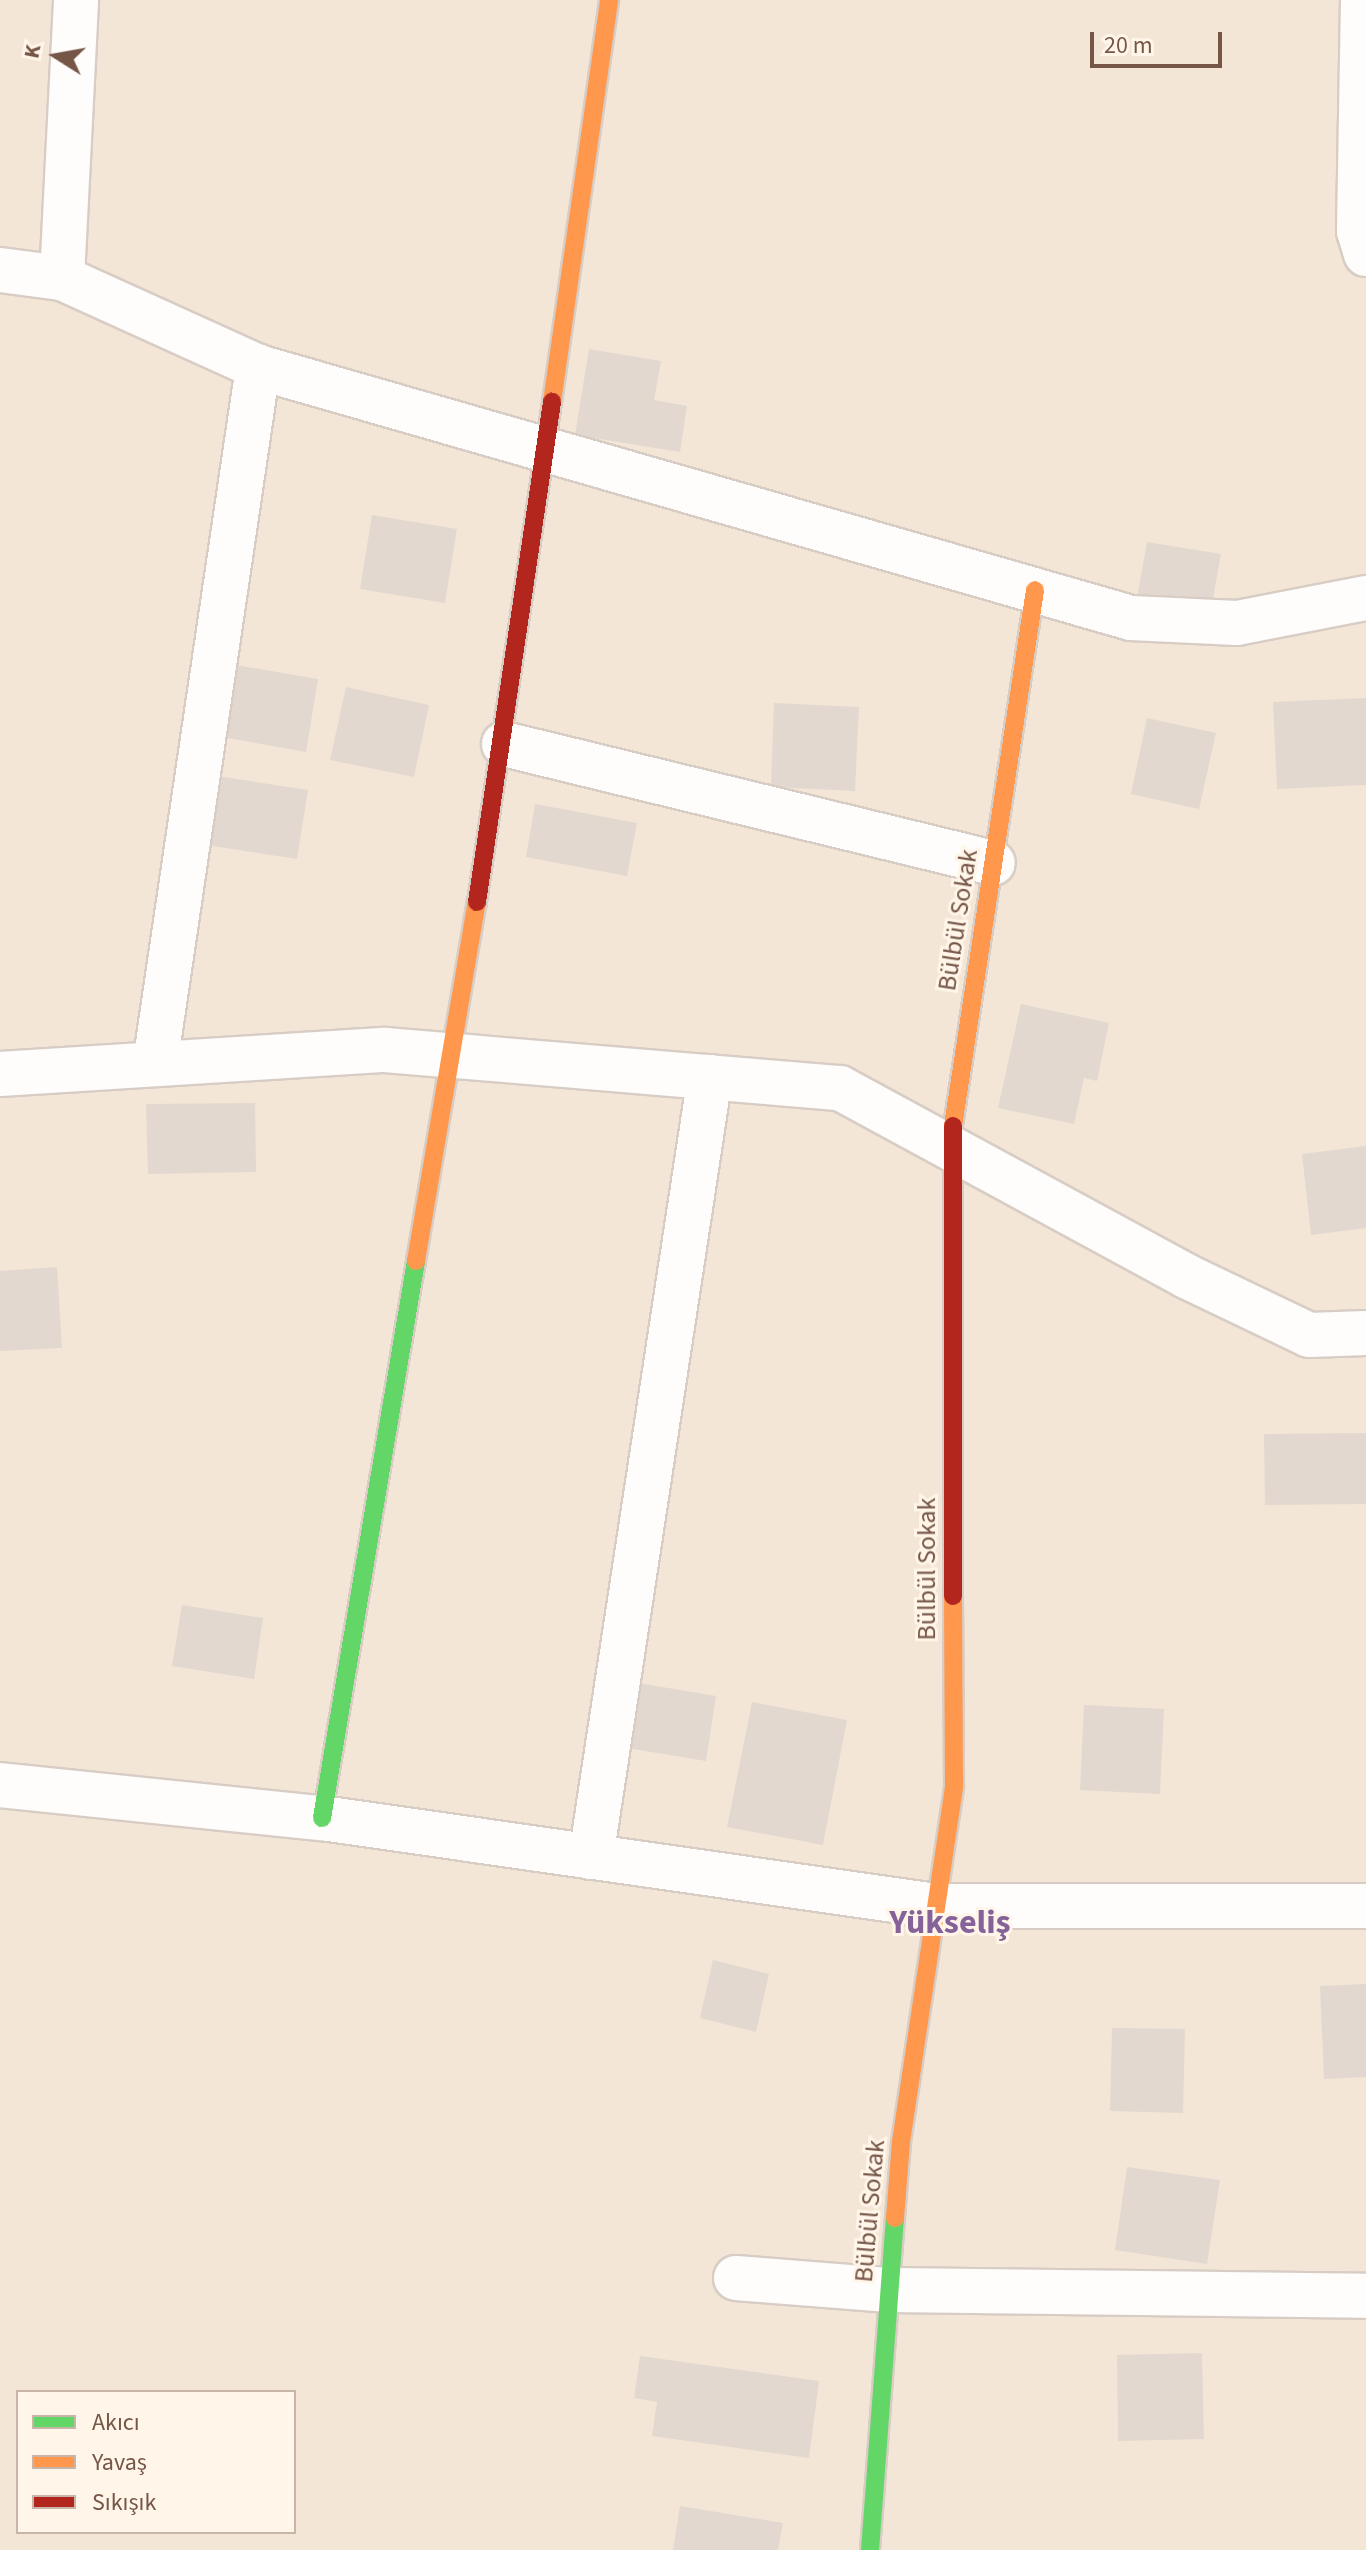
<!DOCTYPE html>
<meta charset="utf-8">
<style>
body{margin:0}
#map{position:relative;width:1366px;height:2550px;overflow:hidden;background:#f7f0e7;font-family:"Source Sans 3",sans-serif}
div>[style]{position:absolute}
.residential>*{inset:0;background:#f3e6d7}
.building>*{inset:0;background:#e3d8cf}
.roads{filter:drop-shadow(2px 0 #d8cdc5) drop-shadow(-2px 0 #d8cdc5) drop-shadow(0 2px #d8cdc5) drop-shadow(0 -2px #d8cdc5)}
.street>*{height:44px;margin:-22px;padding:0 22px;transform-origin:22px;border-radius:22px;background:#fefdfb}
.fast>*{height:18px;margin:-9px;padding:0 9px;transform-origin:9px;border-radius:9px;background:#63d668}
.slow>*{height:18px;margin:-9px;padding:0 9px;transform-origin:9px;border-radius:9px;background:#ff974d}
.jam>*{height:18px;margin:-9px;padding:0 9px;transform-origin:9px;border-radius:9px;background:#b3261e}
span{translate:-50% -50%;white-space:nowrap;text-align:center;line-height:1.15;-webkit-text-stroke:6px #fff5e8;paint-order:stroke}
.street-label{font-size:26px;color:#755647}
.district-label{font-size:34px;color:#856299;font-weight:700}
.legend{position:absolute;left:16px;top:2390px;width:280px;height:144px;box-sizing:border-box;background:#fff5e8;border:2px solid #c8b5a8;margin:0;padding:10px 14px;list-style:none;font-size:24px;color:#755647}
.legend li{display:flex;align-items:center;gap:16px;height:40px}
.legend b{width:40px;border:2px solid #c8b5a8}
.north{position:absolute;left:16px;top:16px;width:80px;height:80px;-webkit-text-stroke:6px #fff5e8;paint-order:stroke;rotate:281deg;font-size:22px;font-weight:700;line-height:32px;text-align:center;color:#755647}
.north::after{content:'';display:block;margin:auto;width:28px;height:36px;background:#755647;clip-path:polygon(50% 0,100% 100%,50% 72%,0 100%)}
.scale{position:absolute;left:1090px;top:32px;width:132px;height:36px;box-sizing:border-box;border:4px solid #755647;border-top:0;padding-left:10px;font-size:24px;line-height:28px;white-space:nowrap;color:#755647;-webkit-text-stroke:6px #fff5e8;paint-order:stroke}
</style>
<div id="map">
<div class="residential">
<div style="clip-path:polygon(evenodd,0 0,1366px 0,1366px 2550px,0 2550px,0 0,18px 2392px,294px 2392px,294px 2532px,18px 2532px,18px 2392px)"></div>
</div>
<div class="building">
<div style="clip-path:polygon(589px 349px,661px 361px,654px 400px,687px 406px,680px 452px,575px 435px)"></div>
<div style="clip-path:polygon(372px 515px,457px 529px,445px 603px,360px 589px)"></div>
<div style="clip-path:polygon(1147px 542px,1221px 554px,1210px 615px,1136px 603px)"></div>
<div style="clip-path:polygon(230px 664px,318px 679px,306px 752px,217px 736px)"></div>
<div style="clip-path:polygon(346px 687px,429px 705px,414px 777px,330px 760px)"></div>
<div style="clip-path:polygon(1366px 698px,1366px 785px,1277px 789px,1273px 702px)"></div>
<div style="clip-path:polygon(774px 703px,859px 707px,855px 791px,771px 787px)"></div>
<div style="clip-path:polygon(1147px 718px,1216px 733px,1199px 809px,1131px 794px)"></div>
<div style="clip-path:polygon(217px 776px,308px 790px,297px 859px,206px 845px)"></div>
<div style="clip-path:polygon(535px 804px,637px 823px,627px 876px,526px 857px)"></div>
<div style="clip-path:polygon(1021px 1004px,1109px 1023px,1097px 1081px,1084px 1078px,1074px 1124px,998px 1108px)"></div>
<div style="clip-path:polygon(255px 1103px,256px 1172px,148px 1174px,146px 1104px)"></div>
<div style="clip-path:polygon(1366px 1146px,1366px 1228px,1311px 1235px,1302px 1154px)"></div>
<div style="clip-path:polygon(57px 1267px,62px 1348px,0 1351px,0 1271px)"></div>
<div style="clip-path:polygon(1366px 1433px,1366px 1504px,1265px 1505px,1264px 1434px)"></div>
<div style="clip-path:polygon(182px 1605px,263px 1618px,254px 1679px,172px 1666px)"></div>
<div style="clip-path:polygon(632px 1682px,716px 1696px,706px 1761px,621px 1747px)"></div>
<div style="clip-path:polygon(752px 1702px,847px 1720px,823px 1845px,727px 1827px)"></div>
<div style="clip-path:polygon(1084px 1705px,1164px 1709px,1160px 1794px,1080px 1790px)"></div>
<div style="clip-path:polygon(713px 1960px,769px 1974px,756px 2032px,700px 2018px)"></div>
<div style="clip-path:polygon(1366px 1984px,1366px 2077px,1324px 2079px,1320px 1986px)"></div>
<div style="clip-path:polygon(1112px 2028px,1185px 2029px,1183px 2113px,1110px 2111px)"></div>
<div style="clip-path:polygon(1127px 2167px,1220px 2180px,1207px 2264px,1115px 2250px)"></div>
<div style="clip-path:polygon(1202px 2353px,1204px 2439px,1118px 2441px,1117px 2355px)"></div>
<div style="clip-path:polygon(640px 2356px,819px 2381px,809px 2458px,652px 2436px,657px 2402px,634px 2398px)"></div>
<div style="clip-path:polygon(680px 2506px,783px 2523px,778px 2550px,673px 2550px)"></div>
</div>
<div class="roads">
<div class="street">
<div style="left:1363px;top:0;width:231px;rotate:91deg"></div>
<div style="left:1359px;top:231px;width:24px;rotate:73deg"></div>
<div style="left:0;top:270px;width:63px;rotate:7.4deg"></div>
<div style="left:62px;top:278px;width:215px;rotate:24.4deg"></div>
<div style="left:258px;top:367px;width:908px;rotate:16.04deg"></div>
<div style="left:1131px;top:618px;width:106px;rotate:2.7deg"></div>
<div style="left:1237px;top:623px;width:131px;rotate:-11deg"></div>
<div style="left:62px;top:278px;width:278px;rotate:-87.1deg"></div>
<div style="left:504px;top:744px;width:503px;rotate:13.68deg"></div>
<div style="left:155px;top:1064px;width:705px;rotate:-81.59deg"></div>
<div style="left:0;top:1074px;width:386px;rotate:-3.6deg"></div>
<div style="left:385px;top:1050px;width:457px;rotate:4.8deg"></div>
<div style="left:840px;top:1088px;width:394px;rotate:28.5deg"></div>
<div style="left:1186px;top:1276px;width:136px;rotate:25.6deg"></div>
<div style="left:1309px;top:1335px;width:57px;rotate:-2deg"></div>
<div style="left:0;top:1785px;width:324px;rotate:5.9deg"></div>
<div style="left:322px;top:1818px;width:620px;rotate:8.16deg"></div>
<div style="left:936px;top:1906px;width:430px"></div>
<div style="left:591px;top:1857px;width:789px;rotate:-81.33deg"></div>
<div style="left:736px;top:2278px;width:154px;rotate:4.5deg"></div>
<div style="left:890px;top:2290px;width:476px;rotate:0.7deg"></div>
</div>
<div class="fast">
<div style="left:322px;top:1818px;width:565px;rotate:-80.42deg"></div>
<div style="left:870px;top:2550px;width:333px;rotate:-85.7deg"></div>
</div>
<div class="slow">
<div style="left:552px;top:402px;width:406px;rotate:-81.9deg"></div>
<div style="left:953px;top:1126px;width:542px;rotate:-81.3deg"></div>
<div style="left:416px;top:1261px;width:364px;rotate:-80.4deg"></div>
<div style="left:895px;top:2218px;width:76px;rotate:-85.5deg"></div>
<div style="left:901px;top:2142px;width:360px;rotate:-81.5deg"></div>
<div style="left:954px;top:1786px;width:190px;rotate:-90.3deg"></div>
</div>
<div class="jam">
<div style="left:477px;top:902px;width:506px;rotate:-81.47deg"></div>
<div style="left:953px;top:1596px;width:470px;rotate:-90deg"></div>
</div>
</div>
<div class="street-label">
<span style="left:958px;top:920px;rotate:-81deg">Bülbül Sokak</span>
<span style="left:927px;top:1569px;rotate:-90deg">Bülbül Sokak</span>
<span style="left:870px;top:2211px;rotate:-85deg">Bülbül Sokak</span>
</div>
<div class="district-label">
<span style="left:950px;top:1923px">Yükseliş</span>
</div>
<ul class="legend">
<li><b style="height:10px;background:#63d668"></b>Akıcı</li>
<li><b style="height:10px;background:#ff974d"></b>Yavaş</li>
<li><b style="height:10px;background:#b3261e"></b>Sıkışık</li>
</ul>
<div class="north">K</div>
<div class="scale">20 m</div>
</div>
